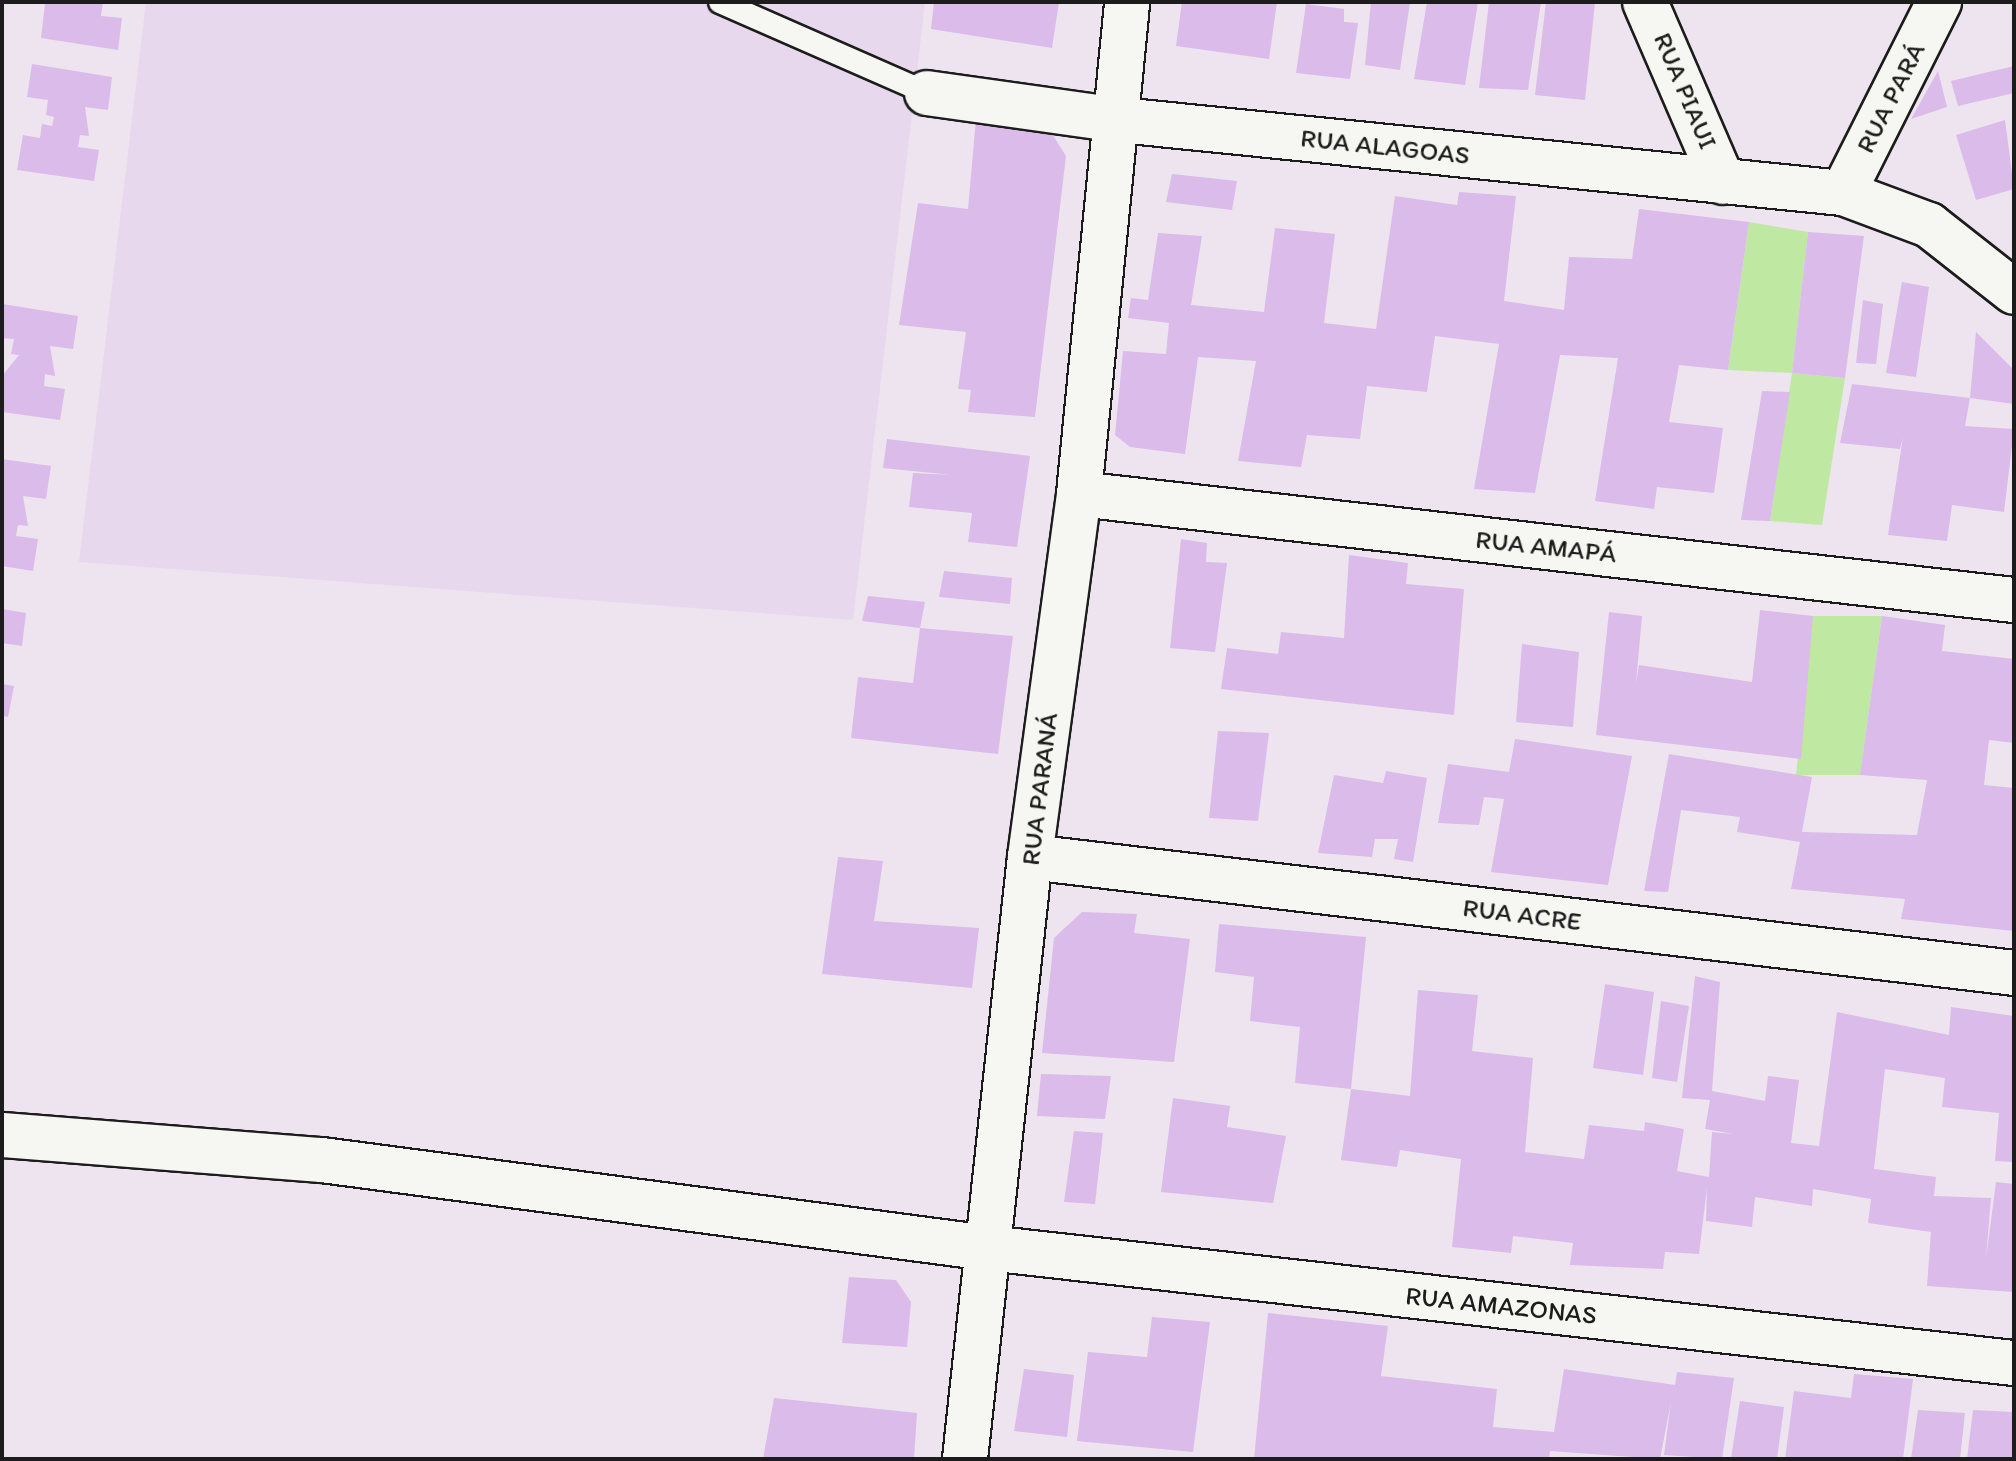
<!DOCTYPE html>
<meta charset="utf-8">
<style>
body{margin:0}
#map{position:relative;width:2016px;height:1461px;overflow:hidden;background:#eee4ef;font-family:Itim,sans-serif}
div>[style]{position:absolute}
.built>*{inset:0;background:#e8d8ed}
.green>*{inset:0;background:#bfe8a3}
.building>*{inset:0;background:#dabbe9}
.roads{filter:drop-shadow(2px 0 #1c1c1c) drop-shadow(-2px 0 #1c1c1c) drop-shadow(0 2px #1c1c1c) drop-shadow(0 -2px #1c1c1c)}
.service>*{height:22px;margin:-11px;padding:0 11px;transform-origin:11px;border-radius:11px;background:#f6f6f2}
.minor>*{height:44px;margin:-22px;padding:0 22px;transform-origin:22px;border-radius:22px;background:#f6f6f2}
span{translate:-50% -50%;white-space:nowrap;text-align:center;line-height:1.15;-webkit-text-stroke:6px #f6f6f2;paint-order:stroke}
.street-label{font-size:26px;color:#1c1c1c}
.frame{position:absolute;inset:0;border:4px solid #1c1c1c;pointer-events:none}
</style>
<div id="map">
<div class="built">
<div style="clip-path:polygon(146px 2px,925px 2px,853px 620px,79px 562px)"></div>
</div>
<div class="green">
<div style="clip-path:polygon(1749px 222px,1808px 232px,1792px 373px,1845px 378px,1822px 525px,1770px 521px,1792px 373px,1728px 370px)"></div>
<div style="clip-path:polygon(1813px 616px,1882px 616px,1860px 775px,1796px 775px)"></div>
</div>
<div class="building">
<div style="clip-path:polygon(64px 2px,103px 2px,101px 16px,122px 18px,118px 50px,41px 38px,45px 4px)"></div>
<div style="clip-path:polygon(934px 2px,1059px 2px,1052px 48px,931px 29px)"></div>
<div style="clip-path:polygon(1182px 2px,1277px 2px,1269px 59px,1176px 46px)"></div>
<div style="clip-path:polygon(1371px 2px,1410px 2px,1400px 70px,1365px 65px)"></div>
<div style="clip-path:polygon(1427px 2px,1478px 2px,1465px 85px,1414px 79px)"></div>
<div style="clip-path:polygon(1489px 2px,1541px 2px,1528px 90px,1479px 88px)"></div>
<div style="clip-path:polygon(1546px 2px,1595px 2px,1585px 100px,1535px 95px)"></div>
<div style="clip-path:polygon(1306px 4px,1344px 9px,1344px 22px,1358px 23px,1350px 79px,1296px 73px)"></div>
<div style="clip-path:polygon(32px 64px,112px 77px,108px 110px,85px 107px,89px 136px,80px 135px,78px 147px,99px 150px,94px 181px,17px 170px,23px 135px,40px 138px,42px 124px,52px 126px,54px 117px,46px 115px,48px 100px,27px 97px)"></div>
<div style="clip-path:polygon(2014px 66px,2014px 93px,1958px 106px,1951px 81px)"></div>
<div style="clip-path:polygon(1938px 71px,1947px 107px,1911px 119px)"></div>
<div style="clip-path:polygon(976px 119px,1049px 129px,1066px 156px,1035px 417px,968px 412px,971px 390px,958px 389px,966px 332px,899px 325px,918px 203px,968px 209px)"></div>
<div style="clip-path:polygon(2005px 120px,2014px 189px,1976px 200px,1956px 135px)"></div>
<div style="clip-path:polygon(1172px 174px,1237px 181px,1232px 210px,1166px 202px)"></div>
<div style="clip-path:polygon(1459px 192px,1516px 196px,1504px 301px,1564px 310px,1569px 257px,1632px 259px,1639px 209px,1749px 222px,1728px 370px,1679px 365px,1669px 422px,1723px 428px,1714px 493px,1657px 487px,1654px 509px,1595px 501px,1618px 358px,1560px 355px,1535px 493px,1474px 489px,1499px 344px,1435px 336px,1427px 392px,1367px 386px,1360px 439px,1307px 435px,1301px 467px,1238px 461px,1256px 361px,1198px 357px,1185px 454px,1130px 447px,1115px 435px,1123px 351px,1166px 354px,1169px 323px,1128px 318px,1131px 298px,1148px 300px,1158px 233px,1202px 236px,1191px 305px,1264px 312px,1275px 228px,1335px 234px,1324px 323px,1376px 329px,1395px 196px,1457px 205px)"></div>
<div style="clip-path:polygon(1808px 232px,1864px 236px,1845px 378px,1792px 373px)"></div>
<div style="clip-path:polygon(1902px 282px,1929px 287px,1916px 377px,1886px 373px)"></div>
<div style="clip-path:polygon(1863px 300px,1883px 304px,1876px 364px,1856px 363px)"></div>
<div style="clip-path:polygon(2px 304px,78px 316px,73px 349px,50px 346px,55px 376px,45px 374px,44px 386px,65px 389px,60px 420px,2px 412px,2px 376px,19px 355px,11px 354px,14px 339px,2px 338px)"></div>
<div style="clip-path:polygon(1976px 332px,2014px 370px,2014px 404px,1970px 398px,1965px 426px,2014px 429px,2004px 512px,1952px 505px,1947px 541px,1888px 535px,1903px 437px,1900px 449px,1840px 443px,1852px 384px,1970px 398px)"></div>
<div style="clip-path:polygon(1762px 391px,1790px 392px,1770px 521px,1741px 520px)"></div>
<div style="clip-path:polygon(887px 439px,1030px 456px,1017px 547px,968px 542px,972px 513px,909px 507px,913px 473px,952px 475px,883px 468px)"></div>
<div style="clip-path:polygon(2px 459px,51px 466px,46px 499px,23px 496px,28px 526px,18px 525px,16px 536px,38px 539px,33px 571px,2px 566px)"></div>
<div style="clip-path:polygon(1181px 539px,1207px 543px,1206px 562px,1227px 563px,1215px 652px,1170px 648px)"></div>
<div style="clip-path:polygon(1349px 555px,1408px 563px,1406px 584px,1464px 589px,1454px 715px,1221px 689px,1227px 648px,1278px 654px,1281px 632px,1344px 638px)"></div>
<div style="clip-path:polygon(944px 571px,1012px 578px,1010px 604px,939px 597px)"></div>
<div style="clip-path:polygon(868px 596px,925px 602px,920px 628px,862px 621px)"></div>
<div style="clip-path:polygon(2px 609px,26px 613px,22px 646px,2px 643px)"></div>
<div style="clip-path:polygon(1760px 610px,1813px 616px,1801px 759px,1596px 735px,1609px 612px,1642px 616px,1636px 683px,1639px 665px,1752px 682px)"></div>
<div style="clip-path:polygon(1882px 616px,1945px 625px,1942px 651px,2014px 659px,2014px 743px,1989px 740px,1984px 785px,2014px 788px,2014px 931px,1901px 919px,1905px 899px,1791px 889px,1800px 842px,1737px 832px,1740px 817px,1681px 810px,1668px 892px,1644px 891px,1669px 754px,1812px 777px,1802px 832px,1917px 835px,1927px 780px,1860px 775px)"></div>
<div style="clip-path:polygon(920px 628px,1013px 636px,998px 754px,851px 738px,858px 677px,913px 683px)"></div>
<div style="clip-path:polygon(1522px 644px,1579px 652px,1573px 727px,1516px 722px)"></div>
<div style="clip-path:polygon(2px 684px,14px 686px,8px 717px,2px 716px)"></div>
<div style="clip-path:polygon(1218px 731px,1269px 733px,1258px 821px,1209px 818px)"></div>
<div style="clip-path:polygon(1515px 739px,1632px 756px,1608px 885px,1491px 872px,1504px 799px,1484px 797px,1479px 825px,1438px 823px,1448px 764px,1509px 772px)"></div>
<div style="clip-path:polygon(1386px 771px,1427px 778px,1413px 862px,1394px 859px,1398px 839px,1375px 839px,1372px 857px,1318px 853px,1334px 775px,1383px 783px)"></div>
<div style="clip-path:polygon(838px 857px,883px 861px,874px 921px,979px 928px,972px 988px,822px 974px)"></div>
<div style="clip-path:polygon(1082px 912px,1137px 914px,1134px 933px,1190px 939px,1174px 1062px,1042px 1053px,1054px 938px)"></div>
<div style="clip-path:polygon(1219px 924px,1366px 937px,1351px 1089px,1410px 1096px,1418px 990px,1478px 995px,1472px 1051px,1533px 1058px,1525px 1152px,1584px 1159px,1589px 1125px,1644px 1131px,1645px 1122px,1684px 1129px,1677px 1171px,1709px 1177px,1712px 1132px,1734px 1134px,1705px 1129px,1710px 1100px,1682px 1098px,1695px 976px,1720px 982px,1712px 1091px,1765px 1101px,1768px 1076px,1799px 1080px,1791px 1143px,1819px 1146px,1837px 1012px,1949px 1035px,1951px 1007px,2014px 1016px,2014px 1162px,1995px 1161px,1999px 1113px,1942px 1107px,1945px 1078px,1885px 1069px,1874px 1169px,1936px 1177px,1934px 1196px,1991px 1198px,1986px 1259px,1996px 1182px,2014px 1184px,2014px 1292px,1927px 1286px,1931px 1232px,1868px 1223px,1871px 1199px,1813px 1189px,1812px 1206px,1755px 1197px,1752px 1227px,1706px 1221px,1707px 1188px,1699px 1254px,1665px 1252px,1663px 1269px,1570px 1265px,1573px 1243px,1513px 1236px,1511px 1253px,1452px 1247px,1461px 1159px,1400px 1150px,1397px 1167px,1341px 1160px,1351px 1089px,1295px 1083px,1300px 1027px,1250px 1021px,1254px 977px,1215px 972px)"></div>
<div style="clip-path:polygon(1605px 984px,1654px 992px,1643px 1075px,1593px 1068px)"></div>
<div style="clip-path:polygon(1661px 1001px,1689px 1006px,1677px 1082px,1652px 1078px)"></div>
<div style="clip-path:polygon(1041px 1074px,1111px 1076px,1105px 1119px,1037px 1116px)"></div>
<div style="clip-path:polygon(1173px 1098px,1230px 1106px,1227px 1127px,1286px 1136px,1273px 1203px,1161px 1192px)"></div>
<div style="clip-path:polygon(1074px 1131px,1103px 1133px,1095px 1204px,1064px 1202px)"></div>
<div style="clip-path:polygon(849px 1277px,896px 1280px,911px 1302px,907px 1347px,842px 1343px)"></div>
<div style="clip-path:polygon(1268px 1313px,1388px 1326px,1381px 1376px,1497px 1389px,1493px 1427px,1554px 1432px,1564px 1369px,1675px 1385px,1677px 1372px,1734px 1378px,1722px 1459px,1664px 1455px,1671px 1402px,1660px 1459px,1550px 1451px,1549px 1459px,1254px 1459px)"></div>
<div style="clip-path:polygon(1152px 1317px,1210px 1322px,1193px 1452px,1077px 1441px,1088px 1352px,1147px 1357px)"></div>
<div style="clip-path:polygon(1024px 1369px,1074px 1375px,1067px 1437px,1014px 1431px)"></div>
<div style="clip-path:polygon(1854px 1374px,1913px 1379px,1903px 1459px,1785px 1459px,1794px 1391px,1851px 1398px)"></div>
<div style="clip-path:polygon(774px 1398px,917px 1413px,914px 1459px,763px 1459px)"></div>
<div style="clip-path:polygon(1740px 1401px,1784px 1407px,1777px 1459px,1731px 1458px)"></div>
<div style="clip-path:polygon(1918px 1410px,1965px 1413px,1960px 1459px,1911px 1459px)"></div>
<div style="clip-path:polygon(1973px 1410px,2014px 1412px,2014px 1459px,1967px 1459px)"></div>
</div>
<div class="roads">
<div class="service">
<div style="left:720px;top:2px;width:226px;rotate:23.7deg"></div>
</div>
<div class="minor">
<div style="left:1645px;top:2px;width:196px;rotate:66.6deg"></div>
<div style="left:927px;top:93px;width:195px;rotate:8deg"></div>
<div style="left:1120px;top:120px;width:727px;rotate:5.77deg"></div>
<div style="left:1843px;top:193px;width:92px;rotate:20.4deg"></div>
<div style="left:1929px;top:225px;width:108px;rotate:38.2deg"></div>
<div style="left:1843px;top:193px;width:214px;rotate:-63.3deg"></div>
<div style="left:1079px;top:494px;width:941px;rotate:6.47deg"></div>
<div style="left:1030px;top:857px;width:991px;rotate:6.72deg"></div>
<div style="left:2px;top:1135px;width:321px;rotate:4.5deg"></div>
<div style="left:322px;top:1160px;width:672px;rotate:7.53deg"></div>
<div style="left:988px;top:1248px;width:1032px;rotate:6.4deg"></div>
<div style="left:965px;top:1459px;width:605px;rotate:-83.84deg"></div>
<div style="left:1030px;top:857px;width:366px;rotate:-82.3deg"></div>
<div style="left:1079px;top:494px;width:494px;rotate:-84.4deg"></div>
</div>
</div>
<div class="street-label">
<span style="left:1685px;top:91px;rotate:67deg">RUA PIAUI</span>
<span style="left:1891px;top:98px;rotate:-63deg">RUA PARÁ</span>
<span style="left:1385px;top:147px;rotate:6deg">RUA ALAGOAS</span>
<span style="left:1546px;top:547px;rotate:6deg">RUA AMAPÁ</span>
<span style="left:1040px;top:789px;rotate:-83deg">RUA PARANÁ</span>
<span style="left:1522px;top:915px;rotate:7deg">RUA ACRE</span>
<span style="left:1501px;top:1306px;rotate:6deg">RUA AMAZONAS</span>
</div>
<div class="frame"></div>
</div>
